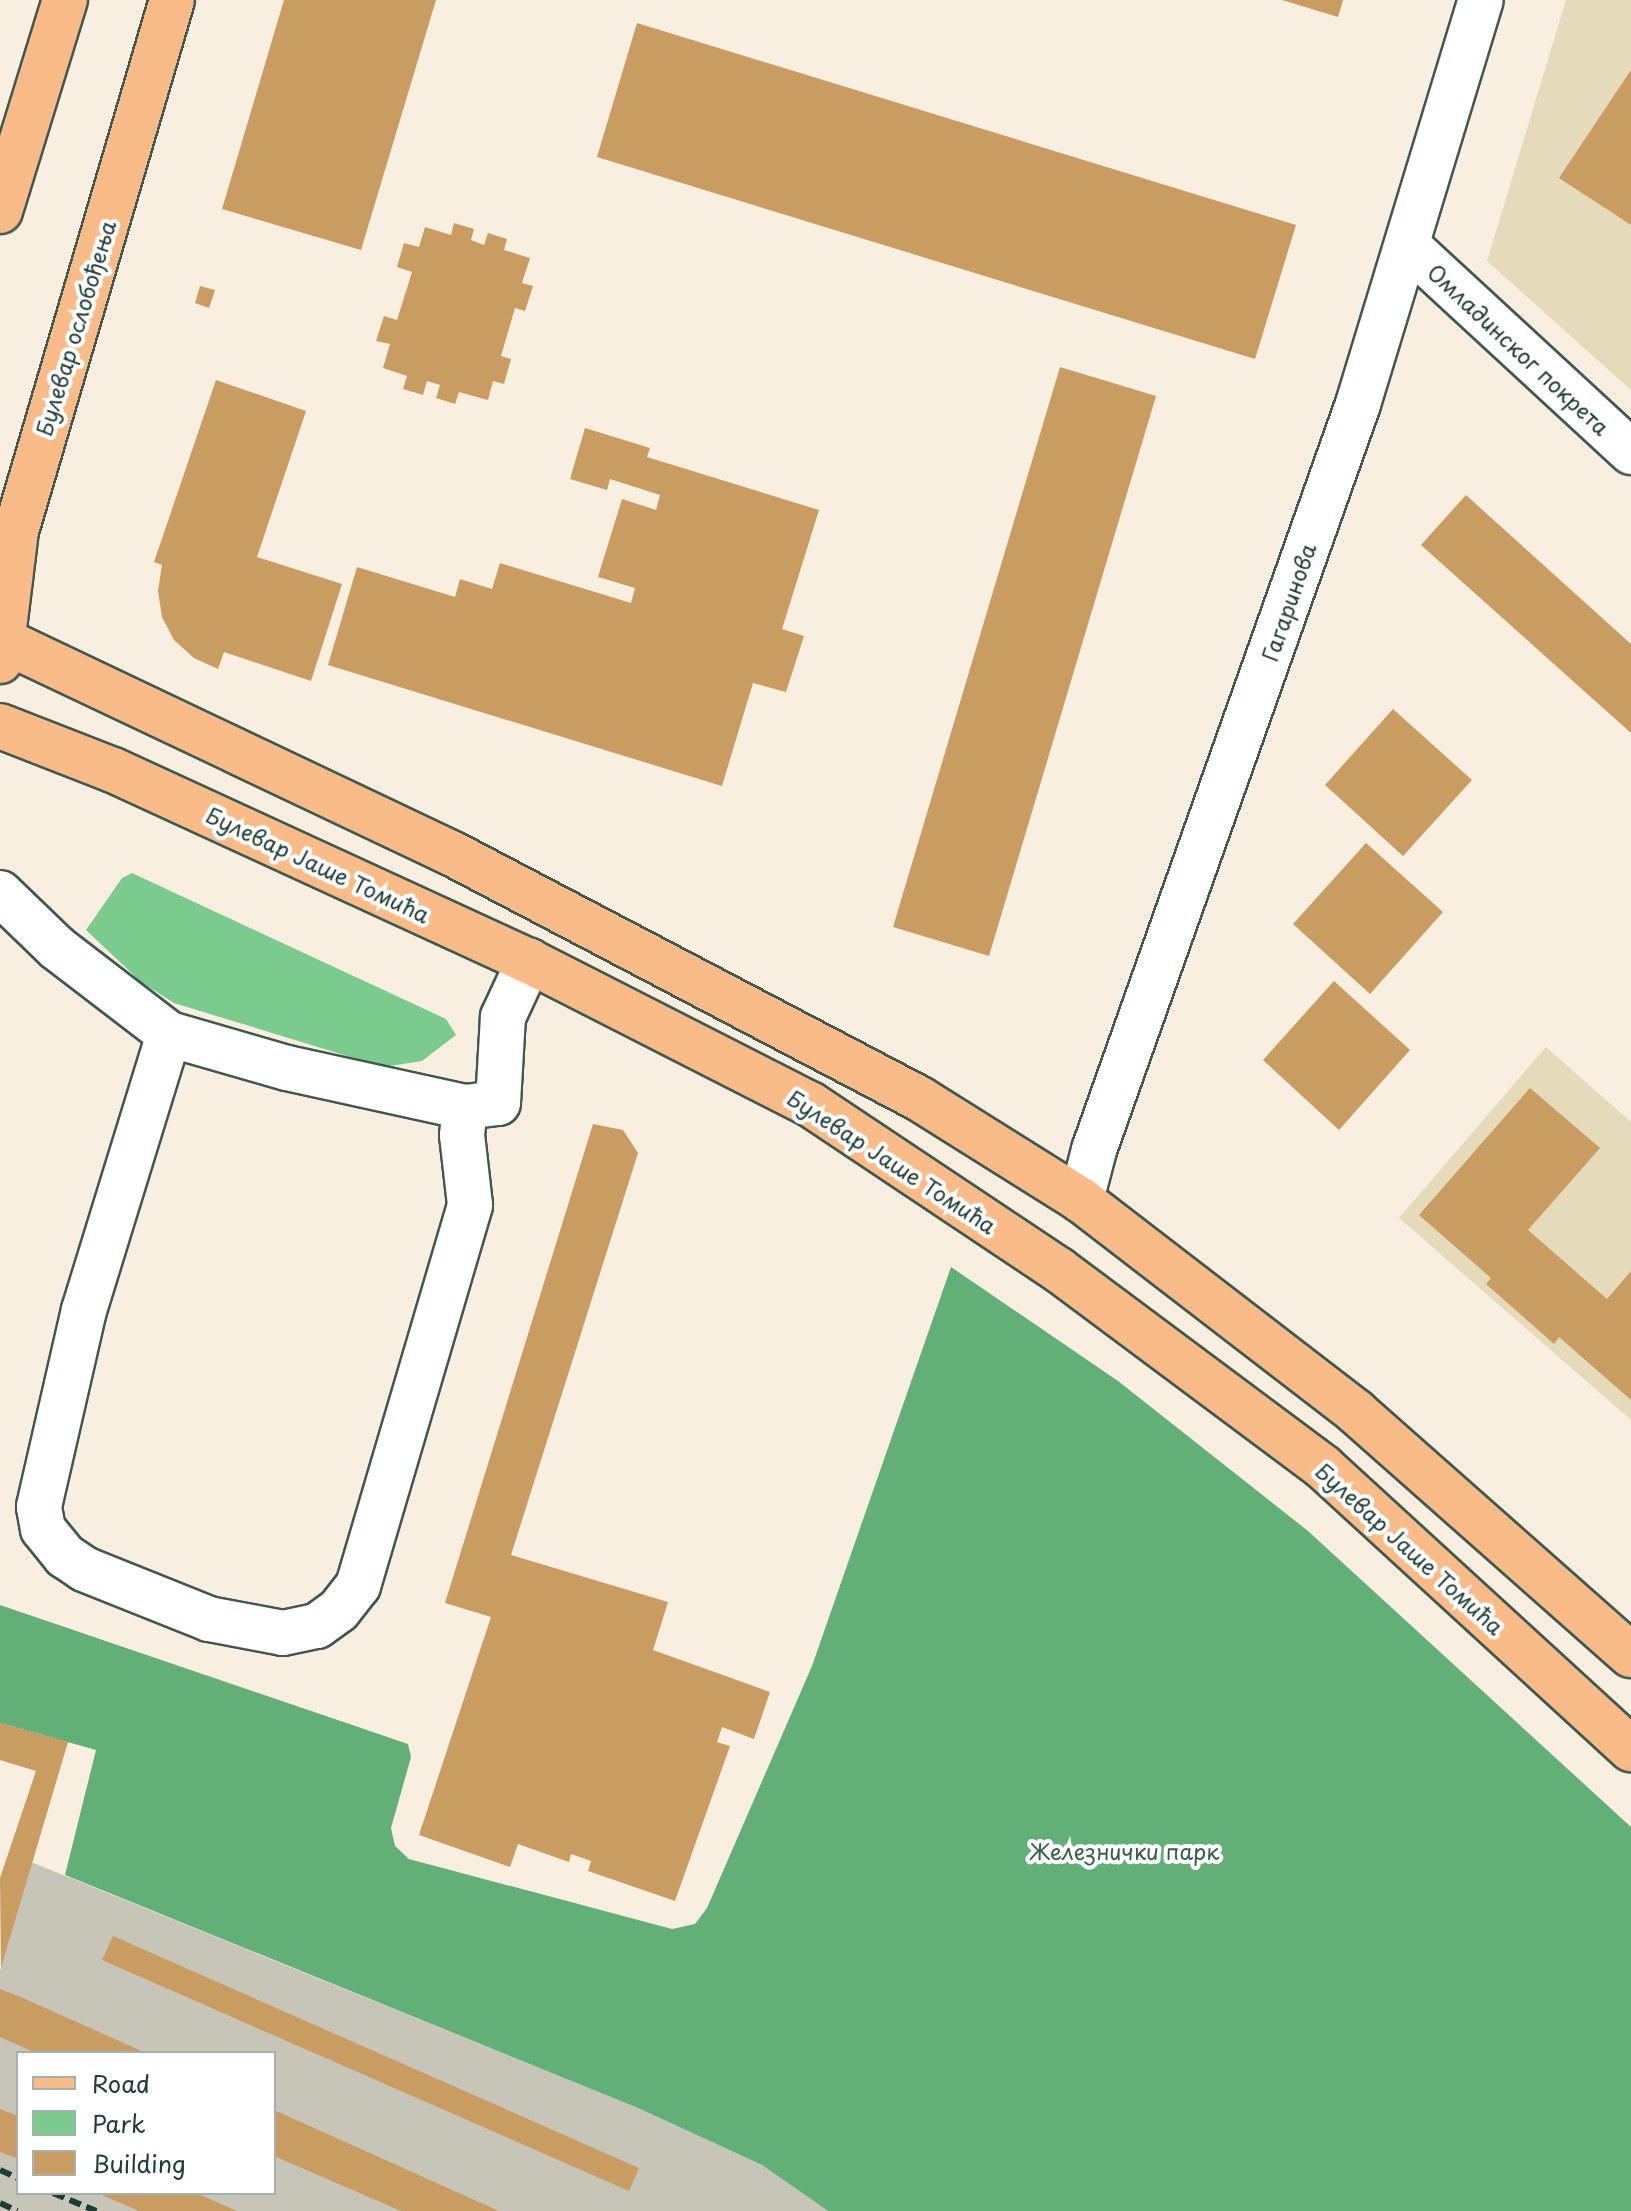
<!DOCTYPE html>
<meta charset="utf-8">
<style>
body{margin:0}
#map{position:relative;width:1631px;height:2211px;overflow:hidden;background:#f9efe0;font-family:"Playpen Sans",sans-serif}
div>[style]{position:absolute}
.built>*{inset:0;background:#e5dbba}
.industrial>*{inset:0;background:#c7c5b8}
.green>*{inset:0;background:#7acb8d}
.forest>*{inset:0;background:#63af78}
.building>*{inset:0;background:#c99c61}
.roads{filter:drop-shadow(2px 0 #40584e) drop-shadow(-2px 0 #40584e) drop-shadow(0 2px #40584e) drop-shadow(0 -2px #40584e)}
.minor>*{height:44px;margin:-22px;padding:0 22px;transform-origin:22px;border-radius:22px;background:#fff}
.major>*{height:44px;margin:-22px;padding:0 22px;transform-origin:22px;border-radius:22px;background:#f9bc89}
.rail>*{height:6px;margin-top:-3px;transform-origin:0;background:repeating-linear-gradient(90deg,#1f3d34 0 12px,transparent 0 18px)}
span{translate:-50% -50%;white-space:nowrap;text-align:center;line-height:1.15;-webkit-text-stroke:8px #fff;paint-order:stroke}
.street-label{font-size:22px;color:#1f3d34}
.park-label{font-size:22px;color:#36604a}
.legend{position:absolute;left:16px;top:2051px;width:260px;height:144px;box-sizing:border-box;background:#fff;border:2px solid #a5b1ae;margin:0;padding:10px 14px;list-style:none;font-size:24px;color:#1f3d34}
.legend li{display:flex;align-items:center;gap:16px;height:40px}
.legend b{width:40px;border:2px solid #a5b1ae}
</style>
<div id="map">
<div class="built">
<div style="clip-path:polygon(1566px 0,1631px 0,1631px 390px,1487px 261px)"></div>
<div style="clip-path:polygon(1546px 1047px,1631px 1122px,1631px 1420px,1399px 1218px)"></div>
</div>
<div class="industrial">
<div style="clip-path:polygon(evenodd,31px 1862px,638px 2108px,762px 2165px,828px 2211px,0 2211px,0 1971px,31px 1862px,18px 2053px,274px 2053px,274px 2193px,18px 2193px,18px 2053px)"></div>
</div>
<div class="green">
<div style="clip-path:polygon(132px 873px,446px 1019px,456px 1035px,422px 1061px,383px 1067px,174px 1003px,141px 982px,86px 930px,122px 878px)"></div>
</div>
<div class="forest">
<div style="clip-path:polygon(951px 1267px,1118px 1381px,1308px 1531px,1631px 1827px,1631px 2211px,828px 2211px,762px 2165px,638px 2108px,65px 1875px,96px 1750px,0 1723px,0 1605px,408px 1744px,411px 1757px,391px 1828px,395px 1846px,409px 1859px,672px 1929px,695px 1924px,707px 1908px,812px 1666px)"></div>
</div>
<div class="building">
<div style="clip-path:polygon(284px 0,436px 0,361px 250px,222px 209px)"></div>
<div style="clip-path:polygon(1282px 0,1343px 0,1338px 17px)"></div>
<div style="clip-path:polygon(637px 23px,1296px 225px,1255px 359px,597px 157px)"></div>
<div style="clip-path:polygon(1631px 70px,1631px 225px,1559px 178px)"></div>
<div style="clip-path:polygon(454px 223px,474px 229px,471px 240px,484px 245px,488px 233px,507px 239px,504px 250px,530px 258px,522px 283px,533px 286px,525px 311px,515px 308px,501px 356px,511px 359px,504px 384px,493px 381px,488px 400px,459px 392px,455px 404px,436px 398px,440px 385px,427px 381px,423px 395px,403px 389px,407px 376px,383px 368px,390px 344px,376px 341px,384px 316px,397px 320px,412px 272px,397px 267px,404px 243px,419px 247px,425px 227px,451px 235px)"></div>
<div style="clip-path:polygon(200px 286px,215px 290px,209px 308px,195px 303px)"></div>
<div style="clip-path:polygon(1060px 367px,1156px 396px,989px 956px,893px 927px)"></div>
<div style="clip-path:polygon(216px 380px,306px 411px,257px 557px,342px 584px,311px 681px,224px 652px,218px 669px,194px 658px,174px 640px,162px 617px,158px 591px,162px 565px,154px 562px)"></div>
<div style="clip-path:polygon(585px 428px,650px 448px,647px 457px,819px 510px,782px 629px,804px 636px,786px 692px,753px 683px,722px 786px,328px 665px,357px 567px,455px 597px,460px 579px,492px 589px,500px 563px,631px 603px,635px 588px,598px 577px,622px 499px,656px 510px,660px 495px,610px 479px,607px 490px,570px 479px)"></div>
<div style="clip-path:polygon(1466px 495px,1631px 644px,1631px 733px,1421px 545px)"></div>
<div style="clip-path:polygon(1393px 709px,1472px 780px,1403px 856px,1325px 785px)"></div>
<div style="clip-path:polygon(1366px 843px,1443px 912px,1370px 994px,1293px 924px)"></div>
<div style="clip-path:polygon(1334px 981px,1410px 1050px,1339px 1130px,1263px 1060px)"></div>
<div style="clip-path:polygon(1530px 1088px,1600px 1148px,1528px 1230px,1607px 1299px,1631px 1271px,1631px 1400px,1559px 1337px,1554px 1344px,1486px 1284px,1491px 1278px,1419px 1215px)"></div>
<div style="clip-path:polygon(593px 1124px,623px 1130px,638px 1153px,511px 1555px,668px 1602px,653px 1650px,770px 1692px,754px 1739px,722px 1727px,717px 1742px,730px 1746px,675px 1901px,588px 1871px,591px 1861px,571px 1854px,569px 1862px,518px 1844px,510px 1867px,419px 1835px,491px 1617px,445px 1603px)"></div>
<div style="clip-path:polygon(0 1723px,68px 1742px,1px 1968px,0 1878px,36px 1771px,0 1760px)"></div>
<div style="clip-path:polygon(113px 1936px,639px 2168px,629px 2191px,102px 1960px)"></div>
<div style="clip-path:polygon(0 1989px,23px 1998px,146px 2053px,36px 2053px,0 2037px)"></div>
<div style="clip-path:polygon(0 2109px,18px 2116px,18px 2159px,0 2152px)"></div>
<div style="clip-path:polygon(274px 2110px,499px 2211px,401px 2211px,274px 2156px)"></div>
<div style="clip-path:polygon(97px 2193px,196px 2193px,237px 2211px,139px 2211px)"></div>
</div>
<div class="roads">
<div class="minor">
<div style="left:1408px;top:246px;width:304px;rotate:42.7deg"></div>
<div style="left:0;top:893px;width:79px;rotate:44deg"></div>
<div style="left:57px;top:948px;width:141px;rotate:37.5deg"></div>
<div style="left:169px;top:1034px;width:123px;rotate:16.1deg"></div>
<div style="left:287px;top:1068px;width:182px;rotate:12.4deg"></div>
<div style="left:465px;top:1107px;width:33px;rotate:-7deg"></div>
<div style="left:498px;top:1103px;width:86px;rotate:-86.7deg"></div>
<div style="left:503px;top:1017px;width:62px;rotate:-65.1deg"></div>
<div style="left:169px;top:1034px;width:289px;rotate:107.1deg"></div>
<div style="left:84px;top:1310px;width:202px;rotate:102.9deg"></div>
<div style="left:39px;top:1507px;width:22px;rotate:80deg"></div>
<div style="left:43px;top:1529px;width:35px;rotate:51deg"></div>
<div style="left:65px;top:1556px;width:23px;rotate:34deg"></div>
<div style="left:84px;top:1569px;width:135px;rotate:21.8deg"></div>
<div style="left:209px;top:1619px;width:75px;rotate:10.7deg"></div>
<div style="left:283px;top:1633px;width:35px;rotate:-12deg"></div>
<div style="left:317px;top:1626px;width:27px;rotate:-36deg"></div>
<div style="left:339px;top:1610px;width:31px;rotate:-52deg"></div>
<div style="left:358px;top:1586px;width:397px;rotate:-73.6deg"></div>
<div style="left:470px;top:1205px;width:70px;rotate:-96.5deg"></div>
<div style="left:462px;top:1135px;width:28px;rotate:-84deg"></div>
<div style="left:1081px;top:1200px;width:52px;rotate:-75.4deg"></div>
<div style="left:1094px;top:1150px;width:791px;rotate:-70.51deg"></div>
<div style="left:1358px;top:404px;width:422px;rotate:-73.1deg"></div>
</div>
<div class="major">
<div style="left:0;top:211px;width:221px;rotate:-72.9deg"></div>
<div style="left:0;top:639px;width:501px;rotate:25.39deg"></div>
<div style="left:453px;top:854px;width:527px;rotate:27.68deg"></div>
<div style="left:920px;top:1099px;width:190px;rotate:32.1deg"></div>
<div style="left:1081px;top:1200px;width:347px;rotate:37.6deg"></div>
<div style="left:1356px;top:1412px;width:367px;rotate:41.5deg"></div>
<div style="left:0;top:661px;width:131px;rotate:-83deg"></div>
<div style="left:16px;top:531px;width:553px;rotate:-73.63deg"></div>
<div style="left:0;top:726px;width:121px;rotate:21.3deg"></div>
<div style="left:113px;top:770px;width:458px;rotate:24.7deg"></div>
<div style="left:529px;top:961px;width:315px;rotate:27deg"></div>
<div style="left:810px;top:1104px;width:299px;rotate:33.7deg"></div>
<div style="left:1059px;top:1270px;width:329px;rotate:36.7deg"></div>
<div style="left:1323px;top:1467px;width:418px;rotate:42.5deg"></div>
</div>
</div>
<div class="rail">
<div style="left:0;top:2170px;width:20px;rotate:24deg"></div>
<div style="left:53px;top:2193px;width:47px;rotate:22.7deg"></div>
<div style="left:0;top:2203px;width:19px;rotate:25deg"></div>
</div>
<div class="street-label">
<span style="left:75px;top:328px;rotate:-73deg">Булевар ослобођења</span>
<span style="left:1519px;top:349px;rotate:43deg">Омладинског покрета</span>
<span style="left:1288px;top:602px;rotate:-71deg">Гагаринова</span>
<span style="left:318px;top:864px;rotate:25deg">Булевар Јаше Томића</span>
<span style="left:892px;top:1161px;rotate:33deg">Булевар Јаше Томића</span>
<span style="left:1410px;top:1548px;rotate:42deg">Булевар Јаше Томића</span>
</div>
<div class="park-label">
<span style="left:1124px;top:1851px">Железнички парк</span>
</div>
<ul class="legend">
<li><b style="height:10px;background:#f9bc89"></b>Road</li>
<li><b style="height:22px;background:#7acb8d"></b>Park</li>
<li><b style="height:22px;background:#c99c61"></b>Building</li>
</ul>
</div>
